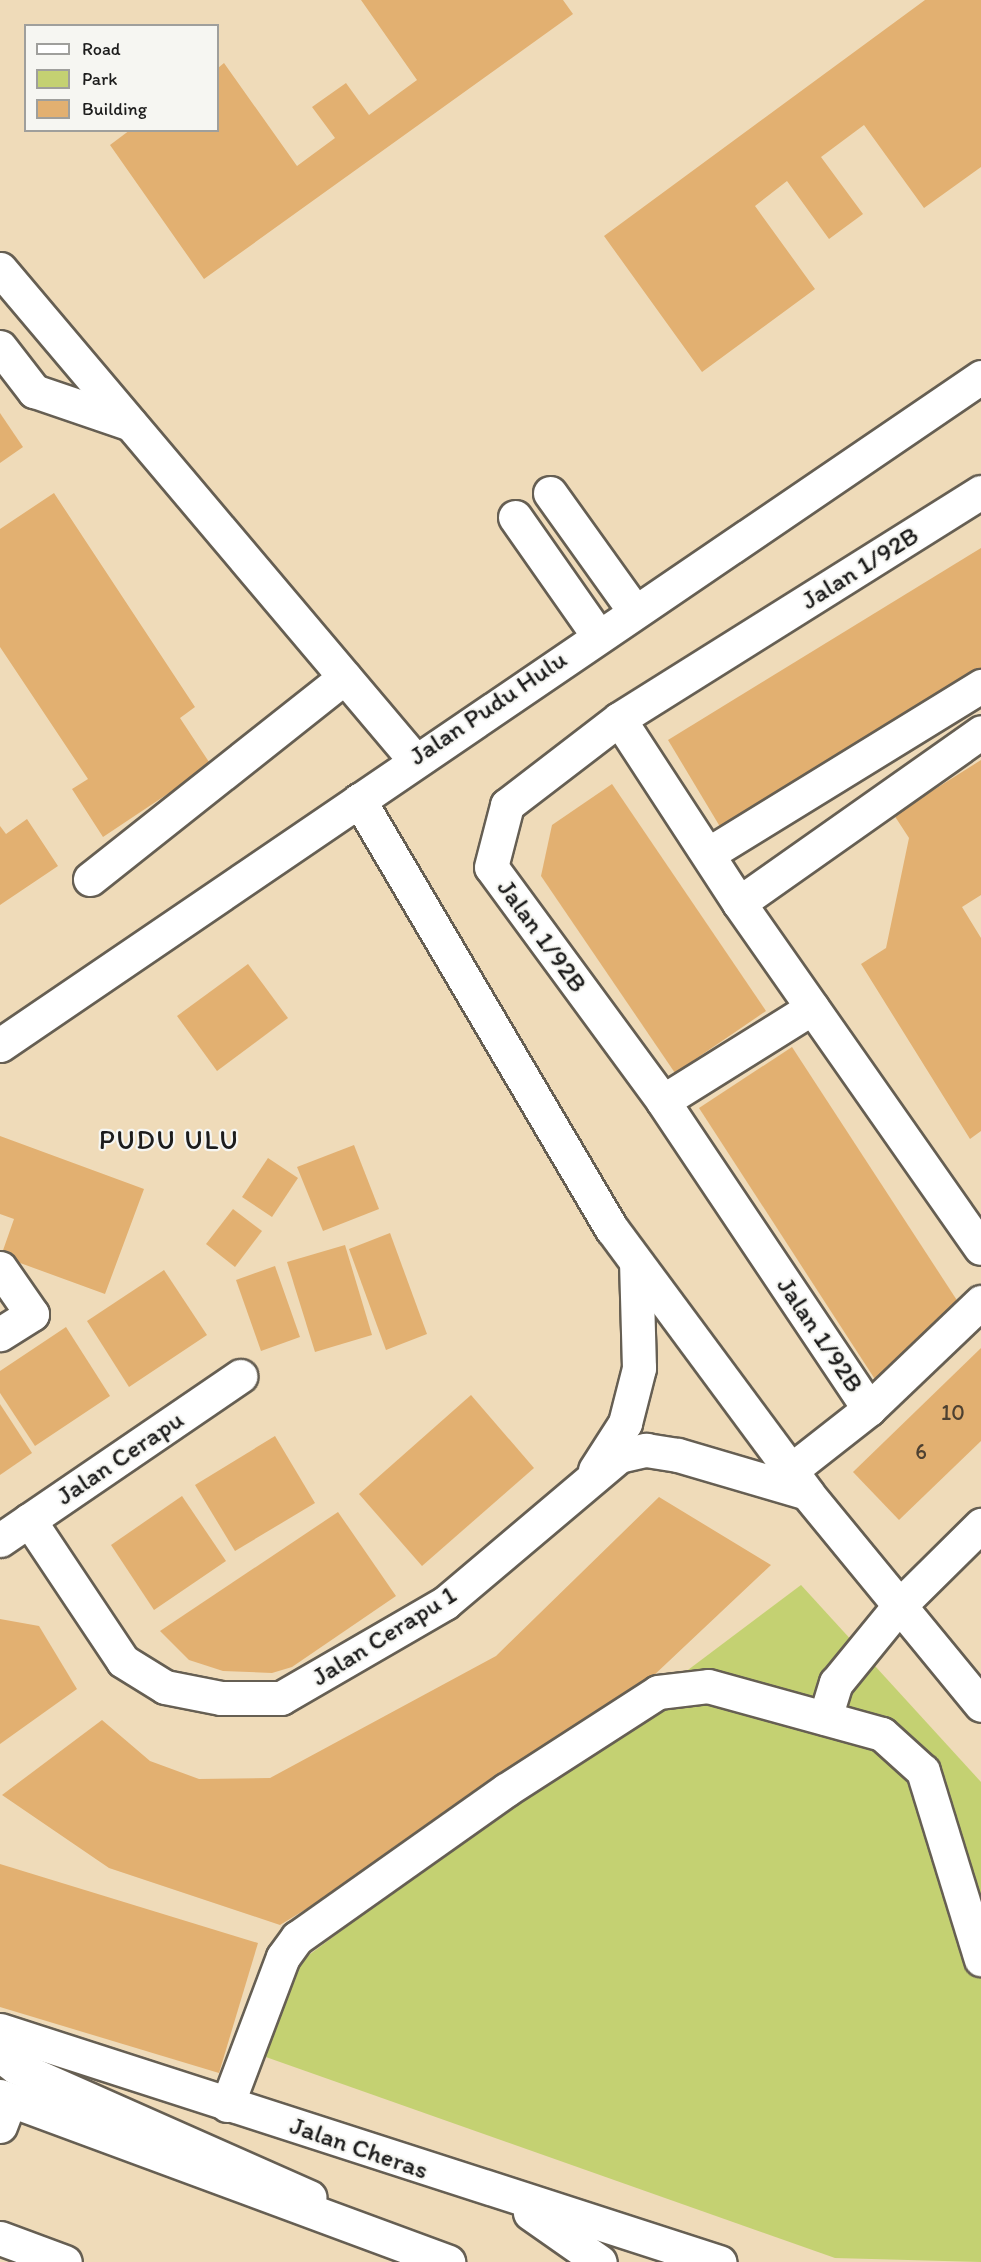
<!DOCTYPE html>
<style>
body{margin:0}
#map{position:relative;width:981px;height:2262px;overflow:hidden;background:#efdbb9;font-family:Itim,sans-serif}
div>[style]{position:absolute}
.green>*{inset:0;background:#c4d172}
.building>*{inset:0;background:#e2b071}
.roads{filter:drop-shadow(2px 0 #665f53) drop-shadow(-2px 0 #665f53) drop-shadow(0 2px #665f53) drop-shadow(0 -2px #665f53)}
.minor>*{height:33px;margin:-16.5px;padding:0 16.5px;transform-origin:16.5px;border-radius:16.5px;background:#fff}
.major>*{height:33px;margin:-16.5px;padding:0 16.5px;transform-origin:16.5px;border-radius:16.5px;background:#fff}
span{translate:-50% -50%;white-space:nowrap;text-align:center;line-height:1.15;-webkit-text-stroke:4.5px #f6f6f2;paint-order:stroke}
.number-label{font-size:22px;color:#4e4131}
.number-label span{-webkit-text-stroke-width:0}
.street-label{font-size:26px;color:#1c1c1c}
.quarter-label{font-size:28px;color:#1c1c1c;letter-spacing:1.5px}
.legend{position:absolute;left:24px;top:24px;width:195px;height:108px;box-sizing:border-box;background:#f6f6f2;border:2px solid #9f9f9c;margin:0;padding:8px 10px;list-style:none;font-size:18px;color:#1c1c1c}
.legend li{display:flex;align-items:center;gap:12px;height:30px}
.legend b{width:30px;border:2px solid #9f9f9c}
</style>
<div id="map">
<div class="green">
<div style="clip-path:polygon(801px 1585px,981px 1782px,981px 2262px,835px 2258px,263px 2056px,297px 1964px)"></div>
</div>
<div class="building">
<div style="clip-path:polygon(361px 0,563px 0,573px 14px,204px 279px,110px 145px,130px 130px,218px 130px,218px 68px,224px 63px,297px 166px,335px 138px,312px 107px,346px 83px,369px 115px,417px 80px)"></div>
<div style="clip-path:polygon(925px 0,981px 0,981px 167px,924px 208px,864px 125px,821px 157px,863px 214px,829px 239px,787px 181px,755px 206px,815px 289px,702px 372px,604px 236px)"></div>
<div style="clip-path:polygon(0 413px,23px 447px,0 463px)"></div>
<div style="clip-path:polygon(54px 493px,195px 707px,180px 718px,211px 765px,103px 837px,72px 789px,88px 779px,0 647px,0 529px)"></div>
<div style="clip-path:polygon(981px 548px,981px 678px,725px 835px,668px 740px)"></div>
<div style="clip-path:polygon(981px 760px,981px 895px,962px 907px,981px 938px,981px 1131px,970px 1139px,861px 964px,886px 948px,909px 838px,894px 815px)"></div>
<div style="clip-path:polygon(612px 784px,766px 1011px,675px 1073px,541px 876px,552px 825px)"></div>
<div style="clip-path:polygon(27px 819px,58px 866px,0 905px,0 826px,6px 834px)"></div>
<div style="clip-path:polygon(248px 964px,288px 1018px,217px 1071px,177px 1016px)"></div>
<div style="clip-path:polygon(792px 1047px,962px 1308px,880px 1387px,699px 1108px)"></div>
<div style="clip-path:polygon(0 1136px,144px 1189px,105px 1294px,1px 1256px,14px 1219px,0 1214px)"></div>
<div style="clip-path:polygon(354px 1145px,379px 1209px,323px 1231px,297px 1167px)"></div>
<div style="clip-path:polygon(268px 1158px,298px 1178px,272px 1217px,242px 1197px)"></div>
<div style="clip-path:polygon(233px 1209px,262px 1231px,235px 1267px,206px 1244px)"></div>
<div style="clip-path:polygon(390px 1233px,427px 1334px,386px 1350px,349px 1249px)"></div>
<div style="clip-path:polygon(345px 1245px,372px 1335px,315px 1352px,287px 1262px)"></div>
<div style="clip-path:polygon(275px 1266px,300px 1337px,261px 1351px,236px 1280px)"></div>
<div style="clip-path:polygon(164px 1270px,207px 1335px,129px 1387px,87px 1321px)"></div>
<div style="clip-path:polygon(66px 1327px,110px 1396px,35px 1446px,0 1393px,0 1371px)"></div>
<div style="clip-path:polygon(981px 1348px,981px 1441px,899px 1520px,853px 1472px)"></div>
<div style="clip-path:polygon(471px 1395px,534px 1468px,422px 1566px,359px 1494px)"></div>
<div style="clip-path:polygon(0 1404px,32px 1453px,0 1475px)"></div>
<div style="clip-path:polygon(275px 1436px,315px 1503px,235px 1551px,195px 1485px)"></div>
<div style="clip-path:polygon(182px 1496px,226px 1561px,154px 1610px,111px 1545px)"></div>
<div style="clip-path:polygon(659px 1497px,771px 1565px,651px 1678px,502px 1789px,280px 1925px,109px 1868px,2px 1795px,102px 1720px,150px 1761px,199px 1779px,270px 1778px,496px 1656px)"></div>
<div style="clip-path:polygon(338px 1512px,396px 1596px,292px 1667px,272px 1673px,223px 1671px,189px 1660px,160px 1631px)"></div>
<div style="clip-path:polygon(0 1619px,39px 1626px,77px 1689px,0 1744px)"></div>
<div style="clip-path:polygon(0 1864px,258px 1943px,219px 2073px,0 2007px)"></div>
</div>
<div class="roads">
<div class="minor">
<div style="left:0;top:269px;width:641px;rotate:49.81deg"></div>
<div style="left:0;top:347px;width:56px;rotate:52.3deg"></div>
<div style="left:34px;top:391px;width:102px;rotate:18.8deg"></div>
<div style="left:550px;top:493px;width:143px;rotate:54.4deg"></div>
<div style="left:515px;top:517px;width:143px;rotate:55deg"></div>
<div style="left:619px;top:719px;width:220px;rotate:56.9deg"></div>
<div style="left:739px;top:903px;width:421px;rotate:55deg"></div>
<div style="left:359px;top:800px;width:498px;rotate:59.5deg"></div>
<div style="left:612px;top:1229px;width:328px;rotate:53.5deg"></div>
<div style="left:807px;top:1493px;width:274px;rotate:50.6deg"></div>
<div style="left:708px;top:854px;width:321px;rotate:-31.6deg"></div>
<div style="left:90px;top:879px;width:325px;rotate:-38.4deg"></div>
<div style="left:739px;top:903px;width:296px;rotate:-35.2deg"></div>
<div style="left:0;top:1045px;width:1187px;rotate:-34.25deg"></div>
<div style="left:663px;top:1101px;width:176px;rotate:-32deg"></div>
<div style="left:0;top:1268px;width:56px;rotate:55.2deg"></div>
<div style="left:32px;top:1314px;width:38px;rotate:148deg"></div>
<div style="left:869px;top:1409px;width:371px;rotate:-123.8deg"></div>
<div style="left:663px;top:1101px;width:290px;rotate:-126.3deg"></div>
<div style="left:491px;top:867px;width:64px;rotate:-75.5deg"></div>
<div style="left:507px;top:805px;width:141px;rotate:-37.5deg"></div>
<div style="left:619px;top:719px;width:427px;rotate:-32.1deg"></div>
<div style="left:595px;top:1470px;width:56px;rotate:-57.4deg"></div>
<div style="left:625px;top:1423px;width:57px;rotate:-75.7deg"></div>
<div style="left:639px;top:1368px;width:105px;rotate:-91.6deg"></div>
<div style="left:790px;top:1471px;width:100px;rotate:-38.1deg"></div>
<div style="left:869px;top:1409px;width:155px;rotate:-43.7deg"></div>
<div style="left:29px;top:1520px;width:169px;rotate:56.3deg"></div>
<div style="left:123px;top:1661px;width:49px;rotate:31.8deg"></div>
<div style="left:165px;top:1687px;width:57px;rotate:11.1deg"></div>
<div style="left:221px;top:1698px;width:60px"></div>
<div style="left:281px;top:1698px;width:190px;rotate:-30.1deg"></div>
<div style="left:445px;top:1603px;width:228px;rotate:-40.2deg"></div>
<div style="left:619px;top:1456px;width:28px;rotate:-13deg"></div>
<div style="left:646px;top:1450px;width:32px;rotate:9deg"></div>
<div style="left:678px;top:1455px;width:134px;rotate:16.4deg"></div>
<div style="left:0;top:1540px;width:291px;rotate:-34.3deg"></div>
<div style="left:825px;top:1718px;width:37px;rotate:-73deg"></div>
<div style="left:836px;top:1683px;width:98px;rotate:-50.8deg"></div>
<div style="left:898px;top:1607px;width:117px;rotate:-44.7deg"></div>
<div style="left:0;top:2055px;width:20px;rotate:37deg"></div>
<div style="left:16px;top:2067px;width:321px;rotate:23.9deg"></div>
<div style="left:227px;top:2105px;width:158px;rotate:-69.3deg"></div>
<div style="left:283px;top:1957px;width:24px;rotate:-54deg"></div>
<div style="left:297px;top:1938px;width:256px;rotate:-35.3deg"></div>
<div style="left:506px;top:1790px;width:181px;rotate:-32.8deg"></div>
<div style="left:658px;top:1692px;width:50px;rotate:-6.8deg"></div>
<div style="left:708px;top:1686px;width:180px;rotate:15.4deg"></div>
<div style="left:882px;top:1734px;width:55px;rotate:42.1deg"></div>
<div style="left:923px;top:1771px;width:197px;rotate:72.9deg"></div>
<div style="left:0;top:2126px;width:28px;rotate:-69deg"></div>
<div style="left:0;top:2238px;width:69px;rotate:20.3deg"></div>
</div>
<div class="major">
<div style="left:0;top:2030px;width:756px;rotate:17.88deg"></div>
<div style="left:0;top:2096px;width:478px;rotate:20.3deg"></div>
<div style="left:530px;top:2213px;width:85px;rotate:35deg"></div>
</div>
</div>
<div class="number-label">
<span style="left:953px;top:1413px">10</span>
<span style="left:921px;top:1452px">6</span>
</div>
<div class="street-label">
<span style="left:860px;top:568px;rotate:-32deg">Jalan 1/92B</span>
<span style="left:488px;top:708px;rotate:-34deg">Jalan Pudu Hulu</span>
<span style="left:542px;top:936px;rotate:54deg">Jalan 1/92B</span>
<span style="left:820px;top:1335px;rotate:56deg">Jalan 1/92B</span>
<span style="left:120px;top:1458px;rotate:-34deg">Jalan Cerapu</span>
<span style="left:384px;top:1636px;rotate:-32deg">Jalan Cerapu 1</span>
<span style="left:359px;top:2148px;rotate:19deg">Jalan Cheras</span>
</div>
<div class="quarter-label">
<span style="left:169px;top:1139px">PUDU ULU</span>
</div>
<ul class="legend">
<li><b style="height:8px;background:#fff"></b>Road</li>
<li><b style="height:16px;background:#c4d172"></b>Park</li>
<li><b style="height:16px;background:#e2b071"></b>Building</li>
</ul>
</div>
